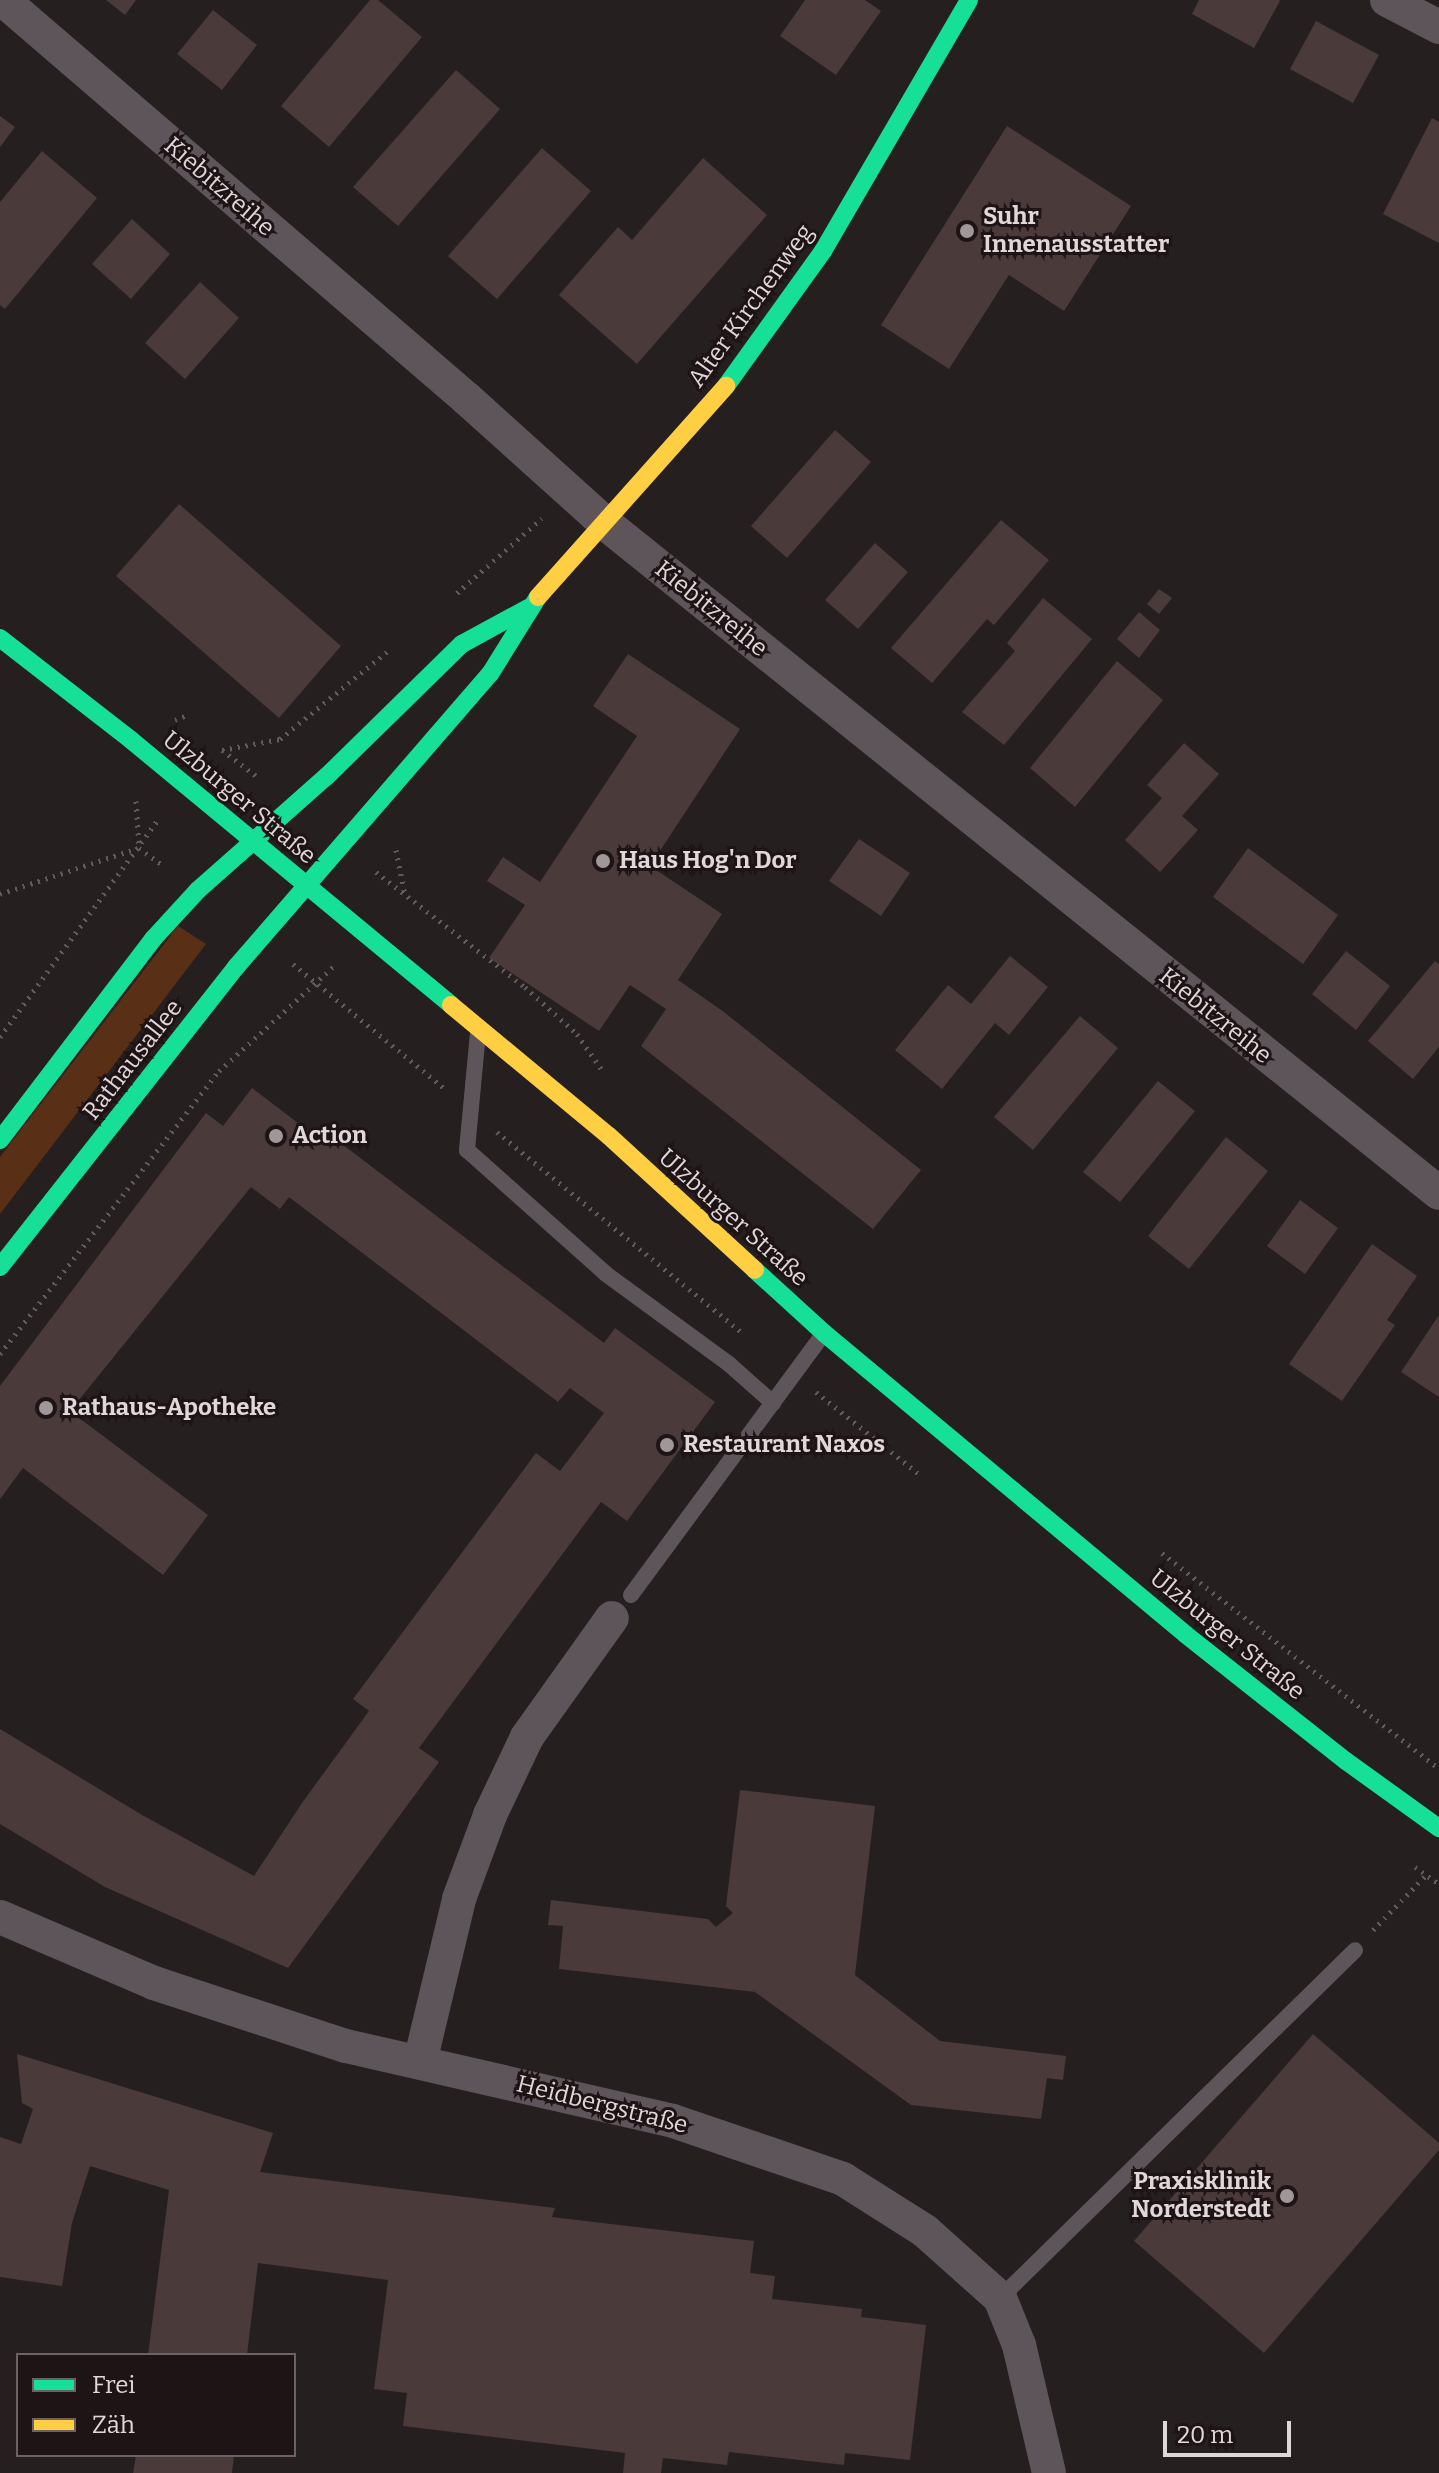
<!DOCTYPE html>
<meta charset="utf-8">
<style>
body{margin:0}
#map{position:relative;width:1439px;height:2473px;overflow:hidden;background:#251f20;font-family:Bitter,serif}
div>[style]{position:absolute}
.green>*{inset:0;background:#593016}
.building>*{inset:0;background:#4b3a3a}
.path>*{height:5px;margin-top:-2.5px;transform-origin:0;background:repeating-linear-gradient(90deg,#625a5e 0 2px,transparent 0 8px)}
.lane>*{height:16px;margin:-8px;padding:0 8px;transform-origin:8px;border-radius:8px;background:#5e555a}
.street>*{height:34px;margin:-17px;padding:0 17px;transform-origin:17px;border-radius:17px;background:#5e555a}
.fast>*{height:18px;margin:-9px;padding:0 9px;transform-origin:9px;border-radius:9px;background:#16e098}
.slow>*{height:18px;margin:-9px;padding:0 9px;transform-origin:9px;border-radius:9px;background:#ffcf43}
.dots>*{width:22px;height:22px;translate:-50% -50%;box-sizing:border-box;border:4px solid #1e1315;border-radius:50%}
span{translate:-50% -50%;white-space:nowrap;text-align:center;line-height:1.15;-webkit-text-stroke:6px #1e1315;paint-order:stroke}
.street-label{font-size:24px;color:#e0d7d9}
.poi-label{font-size:24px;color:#e0d7d9;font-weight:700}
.left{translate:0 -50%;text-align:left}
.right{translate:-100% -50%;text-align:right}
.legend{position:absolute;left:16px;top:2353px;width:280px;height:104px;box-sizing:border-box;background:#1e1315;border:2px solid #6c6163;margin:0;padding:10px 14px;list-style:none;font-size:24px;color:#e0d7d9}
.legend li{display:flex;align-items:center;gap:16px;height:40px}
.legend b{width:40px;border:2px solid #6c6163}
.scale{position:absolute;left:1163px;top:2421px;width:128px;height:36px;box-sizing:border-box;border:4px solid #e0d7d9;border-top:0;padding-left:10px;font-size:24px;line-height:28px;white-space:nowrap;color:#e0d7d9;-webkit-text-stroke:6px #1e1315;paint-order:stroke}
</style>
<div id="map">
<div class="green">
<div style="clip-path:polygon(178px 926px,206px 944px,0 1214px,0 1157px)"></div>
</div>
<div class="building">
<div style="clip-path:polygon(106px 0,136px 0,125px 15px)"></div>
<div style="clip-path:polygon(370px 0,378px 0,422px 37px,329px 147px,281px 106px)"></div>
<div style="clip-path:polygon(805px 0,865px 0,881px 11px,836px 75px,780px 36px)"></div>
<div style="clip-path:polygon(1199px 0,1279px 0,1280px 1px,1254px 48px,1192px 14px)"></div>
<div style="clip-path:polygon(213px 10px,257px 45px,222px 90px,177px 54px)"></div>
<div style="clip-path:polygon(1316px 21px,1379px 55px,1353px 103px,1290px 69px)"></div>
<div style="clip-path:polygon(456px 70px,500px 109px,398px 226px,353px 187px)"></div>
<div style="clip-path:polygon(0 116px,15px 127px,0 147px)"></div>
<div style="clip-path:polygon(1432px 118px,1439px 122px,1439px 243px,1383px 214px)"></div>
<div style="clip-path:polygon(1007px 126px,1131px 206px,1064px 311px,1009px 275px,949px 369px,881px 325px)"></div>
<div style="clip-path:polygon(542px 148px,591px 191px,497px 299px,448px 256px)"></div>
<div style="clip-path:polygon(42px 151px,97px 198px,5px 309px,0 305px,0 202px)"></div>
<div style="clip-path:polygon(703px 158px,767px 215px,637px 364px,559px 295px,618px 227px,632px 240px)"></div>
<div style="clip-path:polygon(132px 219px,170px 254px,131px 299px,92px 264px)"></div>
<div style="clip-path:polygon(200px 282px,239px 318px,185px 379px,145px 343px)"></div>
<div style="clip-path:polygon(835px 430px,871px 462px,787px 558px,751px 526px)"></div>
<div style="clip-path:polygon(179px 504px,341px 646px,279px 718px,116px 576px)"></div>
<div style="clip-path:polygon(1001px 520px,1049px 560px,994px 625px,987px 619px,932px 683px,891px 648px)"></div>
<div style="clip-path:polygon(875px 543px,908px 572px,858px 629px,825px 600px)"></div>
<div style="clip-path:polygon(1159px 589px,1172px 598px,1159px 614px,1147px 604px)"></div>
<div style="clip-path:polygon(1043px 598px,1092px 639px,1004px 745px,962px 712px,1015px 651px,1007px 643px)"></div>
<div style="clip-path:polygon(1139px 612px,1160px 630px,1139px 658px,1117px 639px)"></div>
<div style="clip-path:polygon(628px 654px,740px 729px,650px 866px,722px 914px,678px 980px,724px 1012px,921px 1170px,873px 1229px,641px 1046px,666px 1009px,630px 985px,599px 1031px,489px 958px,525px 905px,487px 881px,503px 857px,540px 882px,637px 736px,593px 706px)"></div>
<div style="clip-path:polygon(1117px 661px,1163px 700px,1075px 807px,1030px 768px)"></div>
<div style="clip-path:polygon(1184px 743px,1219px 774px,1182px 816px,1198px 830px,1160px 872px,1125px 840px,1162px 798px,1147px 785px)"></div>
<div style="clip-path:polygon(859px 839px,910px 873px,881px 916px,829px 881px)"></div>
<div style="clip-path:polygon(1248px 848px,1338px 915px,1303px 964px,1213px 897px)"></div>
<div style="clip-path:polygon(1346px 951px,1390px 986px,1356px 1030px,1312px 994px)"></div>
<div style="clip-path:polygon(1010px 956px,1048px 987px,1009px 1035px,995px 1023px,942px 1089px,895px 1050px,948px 985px,971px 1004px)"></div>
<div style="clip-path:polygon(1435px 961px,1439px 964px,1439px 1047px,1413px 1079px,1368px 1041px)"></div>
<div style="clip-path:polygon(1080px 1016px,1118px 1048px,1033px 1150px,994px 1117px)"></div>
<div style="clip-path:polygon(1158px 1081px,1195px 1111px,1120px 1202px,1083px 1172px)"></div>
<div style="clip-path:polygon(252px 1088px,328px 1146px,334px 1138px,604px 1343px,615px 1328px,715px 1402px,627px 1521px,601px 1502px,419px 1748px,439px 1762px,288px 1968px,105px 1887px,0 1824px,0 1729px,142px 1815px,254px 1876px,302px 1803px,369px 1711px,353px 1699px,536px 1453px,560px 1471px,604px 1413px,570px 1388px,558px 1402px,289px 1197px,280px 1209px,251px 1187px,70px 1411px,208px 1515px,163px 1575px,23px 1468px,0 1499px,0 1386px,206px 1113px,223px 1126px)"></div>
<div style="clip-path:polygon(1226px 1137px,1268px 1171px,1189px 1269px,1148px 1236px)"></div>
<div style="clip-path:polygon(1300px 1200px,1338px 1228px,1305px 1274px,1267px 1246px)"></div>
<div style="clip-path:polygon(1372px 1244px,1417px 1276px,1387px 1320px,1395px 1325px,1342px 1401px,1289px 1364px)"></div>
<div style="clip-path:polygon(1439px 1315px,1439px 1397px,1401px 1372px)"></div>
<div style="clip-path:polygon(740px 1790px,875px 1806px,855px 1975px,940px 2041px,1066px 2056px,1063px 2080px,1047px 2078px,1041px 2119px,911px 2105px,755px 1992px,559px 1969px,563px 1926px,548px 1925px,551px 1900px,708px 1919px,716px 1927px,733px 1913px,726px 1906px)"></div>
<div style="clip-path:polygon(1313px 2034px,1439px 2143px,1439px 2150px,1264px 2353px,1134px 2241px)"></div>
<div style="clip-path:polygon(17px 2054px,273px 2133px,260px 2172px,555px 2208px,552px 2217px,754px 2241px,750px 2273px,775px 2276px,772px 2299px,862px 2309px,861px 2317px,926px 2325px,910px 2460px,845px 2453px,844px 2465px,729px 2452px,727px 2465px,663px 2458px,661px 2473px,623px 2473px,625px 2453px,403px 2426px,407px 2393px,374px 2389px,388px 2280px,258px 2263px,247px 2355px,148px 2355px,169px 2190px,90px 2166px,72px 2223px,62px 2286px,0 2277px,0 2137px,21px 2144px,33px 2109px,22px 2103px)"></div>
<div style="clip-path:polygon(136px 2455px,234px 2455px,232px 2473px,133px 2473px)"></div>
</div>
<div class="path">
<div style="left:457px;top:593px;width:113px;rotate:-41.4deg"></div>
<div style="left:175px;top:720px;width:15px;rotate:-23deg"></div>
<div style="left:222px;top:750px;width:46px;rotate:37.1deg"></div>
<div style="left:222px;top:750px;width:59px;rotate:-10.7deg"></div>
<div style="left:280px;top:739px;width:139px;rotate:-39.2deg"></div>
<div style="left:136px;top:801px;width:46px;rotate:86.3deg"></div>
<div style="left:139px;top:848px;width:31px;rotate:36deg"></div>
<div style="left:396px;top:850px;width:46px;rotate:78.7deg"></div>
<div style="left:376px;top:872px;width:188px;rotate:37.7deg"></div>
<div style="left:525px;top:987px;width:70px;rotate:42.1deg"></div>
<div style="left:577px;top:1034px;width:44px;rotate:55.2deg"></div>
<div style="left:0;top:894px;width:145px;rotate:-18.4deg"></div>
<div style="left:293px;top:964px;width:194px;rotate:39.4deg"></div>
<div style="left:0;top:1037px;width:271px;rotate:-54deg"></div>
<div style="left:497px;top:1132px;width:314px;rotate:39.3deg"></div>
<div style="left:0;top:1354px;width:358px;rotate:-52.3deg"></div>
<div style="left:219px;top:1071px;width:157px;rotate:-42.4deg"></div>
<div style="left:816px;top:1392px;width:130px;rotate:38.5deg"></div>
<div style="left:1162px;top:1553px;width:351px;rotate:37.9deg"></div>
<div style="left:1415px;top:1867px;width:29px;rotate:35deg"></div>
<div style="left:1373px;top:1930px;width:78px;rotate:-46deg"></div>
</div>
<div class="lane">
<div style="left:478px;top:1033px;width:118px;rotate:95.4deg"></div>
<div style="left:467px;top:1150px;width:186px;rotate:41.7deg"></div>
<div style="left:606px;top:1274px;width:152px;rotate:36.2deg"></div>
<div style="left:729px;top:1364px;width:59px;rotate:41.6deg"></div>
<div style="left:631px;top:1595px;width:322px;rotate:-53.6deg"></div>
<div style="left:1000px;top:2298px;width:497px;rotate:-44.4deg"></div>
</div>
<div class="street">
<div style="left:3px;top:0;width:611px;rotate:40.68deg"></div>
<div style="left:466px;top:398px;width:188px;rotate:42deg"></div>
<div style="left:606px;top:524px;width:1068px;rotate:38.77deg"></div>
<div style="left:1387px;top:0;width:59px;rotate:27.4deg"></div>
<div style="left:0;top:1917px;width:168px;rotate:23.2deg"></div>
<div style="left:154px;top:1983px;width:202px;rotate:18.2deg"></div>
<div style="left:346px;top:2046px;width:335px;rotate:12.9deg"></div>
<div style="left:673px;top:2121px;width:180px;rotate:18.8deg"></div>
<div style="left:843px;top:2179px;width:97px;rotate:32.4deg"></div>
<div style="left:925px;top:2231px;width:101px;rotate:41.8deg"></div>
<div style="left:1000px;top:2298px;width:51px;rotate:68deg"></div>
<div style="left:1019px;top:2345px;width:131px;rotate:76.8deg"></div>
<div style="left:420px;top:2062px;width:168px;rotate:-76.5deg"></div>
<div style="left:459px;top:1899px;width:90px;rotate:-69.7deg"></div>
<div style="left:490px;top:1815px;width:86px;rotate:-64.6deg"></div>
<div style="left:527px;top:1737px;width:146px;rotate:-54.5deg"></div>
</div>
<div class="fast">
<div style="left:726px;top:386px;width:166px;rotate:-54.3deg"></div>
<div style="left:823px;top:251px;width:290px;rotate:-59.8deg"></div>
<div style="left:0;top:638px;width:166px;rotate:37.9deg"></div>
<div style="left:131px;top:740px;width:415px;rotate:39.6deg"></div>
<div style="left:0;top:1140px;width:253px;rotate:-52.7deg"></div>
<div style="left:153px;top:939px;width:67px;rotate:-47.4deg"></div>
<div style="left:198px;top:890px;width:172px;rotate:-41.5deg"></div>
<div style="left:327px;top:776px;width:189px;rotate:-44.4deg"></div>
<div style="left:462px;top:644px;width:75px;rotate:-28.6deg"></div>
<div style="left:0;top:1267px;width:382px;rotate:-51.8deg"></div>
<div style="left:236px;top:967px;width:388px;rotate:-49.1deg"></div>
<div style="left:490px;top:674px;width:91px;rotate:-58.1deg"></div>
<div style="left:755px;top:1270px;width:93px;rotate:42.4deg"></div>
<div style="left:824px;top:1333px;width:470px;rotate:39.8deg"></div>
<div style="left:1185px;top:1634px;width:205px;rotate:38.3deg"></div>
<div style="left:1346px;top:1761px;width:115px;rotate:35.8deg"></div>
</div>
<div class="slow">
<div style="left:538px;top:597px;width:283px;rotate:-48.3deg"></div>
<div style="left:451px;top:1005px;width:205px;rotate:39.7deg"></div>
<div style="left:609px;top:1136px;width:198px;rotate:42.5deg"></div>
</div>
<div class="dots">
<div style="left:967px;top:231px;background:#9f9798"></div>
<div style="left:603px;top:861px;background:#9f9798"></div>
<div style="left:276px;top:1136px;background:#9f9798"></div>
<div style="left:46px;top:1408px;background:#9f9798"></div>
<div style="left:667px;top:1445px;background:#9f9798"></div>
<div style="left:1287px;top:2196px;background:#9f9798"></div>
</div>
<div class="street-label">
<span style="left:219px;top:187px;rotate:41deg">Kiebitzreihe</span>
<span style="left:751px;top:306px;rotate:-54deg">Alter Kirchenweg</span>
<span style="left:711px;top:609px;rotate:39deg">Kiebitzreihe</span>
<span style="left:239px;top:798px;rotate:40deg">Ulzburger Straße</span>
<span style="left:1215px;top:1016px;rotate:39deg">Kiebitzreihe</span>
<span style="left:133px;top:1060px;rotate:-52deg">Rathausallee</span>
<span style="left:733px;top:1218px;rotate:42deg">Ulzburger Straße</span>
<span style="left:1227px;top:1635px;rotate:39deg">Ulzburger Straße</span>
<span style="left:602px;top:2105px;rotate:14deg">Heidbergstraße</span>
</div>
<div class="poi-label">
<span class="left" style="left:983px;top:231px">Suhr<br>Innenausstatter</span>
<span class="left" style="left:619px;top:861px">Haus Hog'n Dor</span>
<span class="left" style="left:292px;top:1136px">Action</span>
<span class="left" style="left:62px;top:1408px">Rathaus-Apotheke</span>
<span class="left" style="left:683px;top:1445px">Restaurant Naxos</span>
<span class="right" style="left:1271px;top:2196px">Praxisklinik<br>Norderstedt</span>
</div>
<ul class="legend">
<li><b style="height:10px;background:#16e098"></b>Frei</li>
<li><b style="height:10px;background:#ffcf43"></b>Zäh</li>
</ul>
<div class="scale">20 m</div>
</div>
